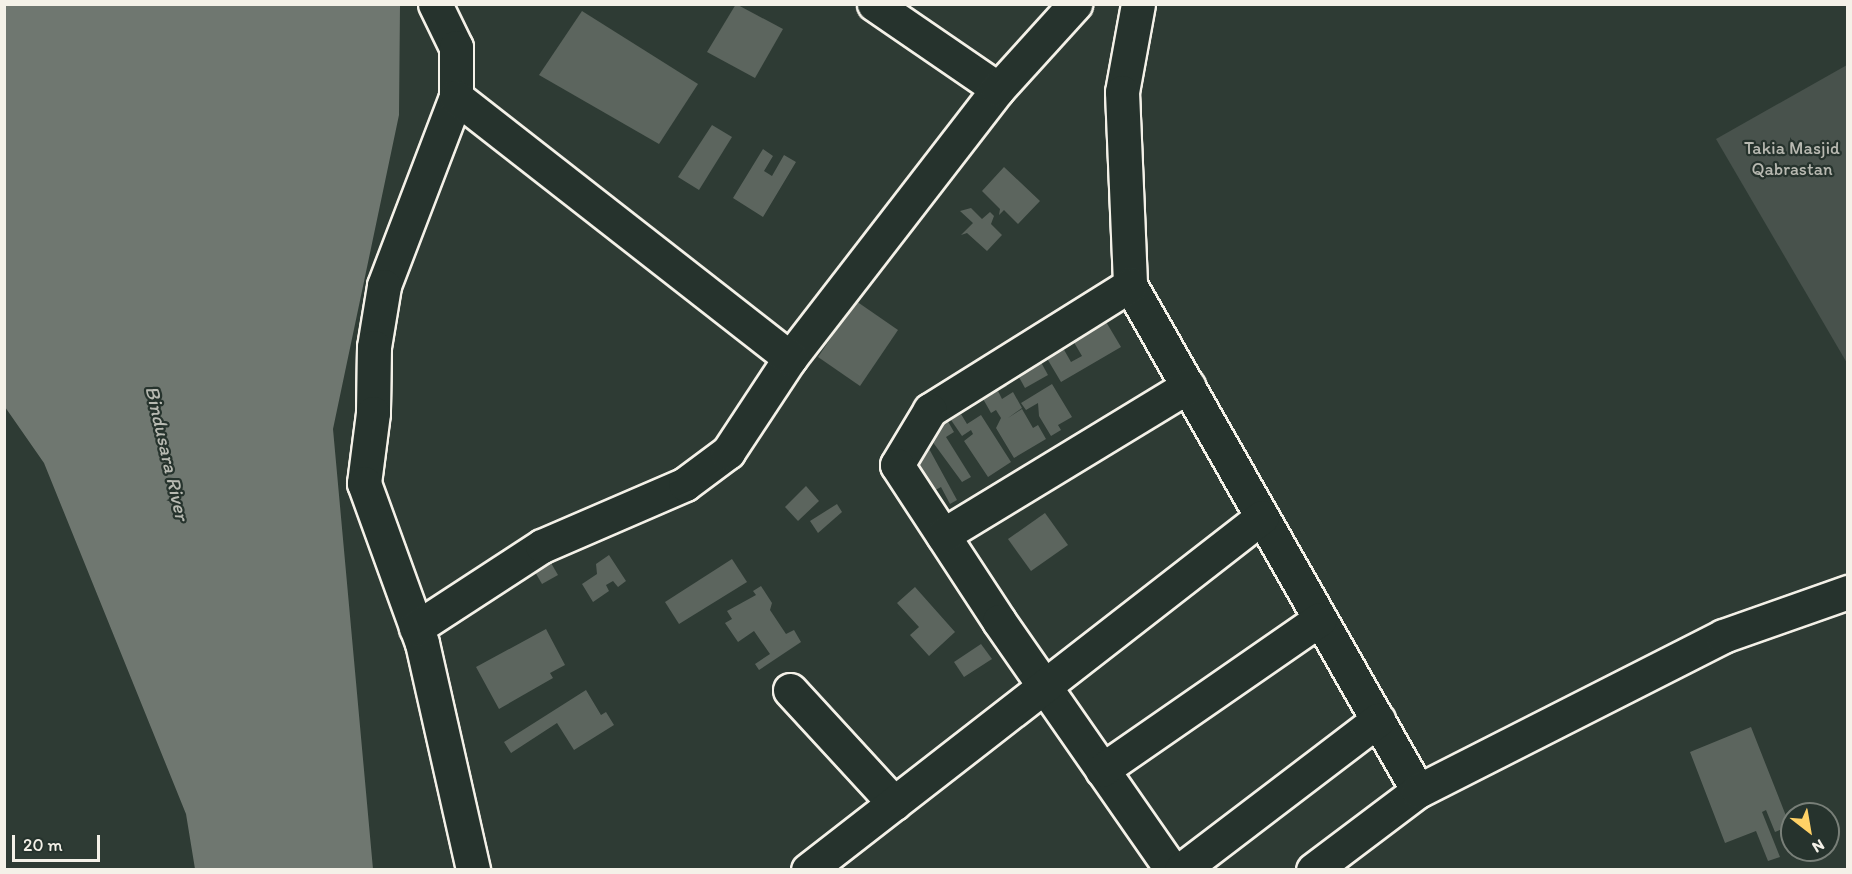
<!DOCTYPE html>
<style>
body{margin:0}
#map{position:relative;width:1852px;height:874px;overflow:hidden;background:#2e3b34;font-family:Itim,sans-serif}
div>[style]{position:absolute}
.green>*{inset:0;background:#48524c}
.water>*{inset:0;background:#6f7770}
.building>*{inset:0;background:#5c655e}
.roads{filter:drop-shadow(2px 0 #f4f1e8) drop-shadow(-2px 0 #f4f1e8) drop-shadow(0 2px #f4f1e8) drop-shadow(0 -2px #f4f1e8)}
.street>*{height:33px;margin:-16.5px;padding:0 16.5px;transform-origin:16.5px;border-radius:16.5px;background:#26332d}
span{translate:-50% -50%;white-space:nowrap;text-align:center;line-height:1.15;-webkit-text-stroke:4.5px #26332d;paint-order:stroke}
.park-label{font-size:18px;color:#b8b9b1}
.water-label{font-size:20px;color:#b8bab2;font-style:italic}
.frame{position:absolute;inset:0;border:6px solid #f4f1e8;pointer-events:none}
.north{position:absolute;left:1780px;top:802px;width:60px;height:60px;box-sizing:border-box;background:#26332d;border:2px solid #787f78;border-radius:50%;rotate:149deg;font-size:16px;font-weight:700;line-height:24px;text-align:center;color:#f4f1e8}
.north::after{content:'';display:block;margin:auto;width:21px;height:27px;background:#ffd166;clip-path:polygon(50% 0,100% 100%,50% 72%,0 100%)}
.scale{position:absolute;left:12px;top:835px;width:88px;height:27px;box-sizing:border-box;border:3px solid #f4f1e8;border-top:0;padding-left:8px;font-size:18px;line-height:21px;white-space:nowrap;color:#f4f1e8;-webkit-text-stroke:4px #26332d;paint-order:stroke}
</style>
<div id="map">
<div class="green">
<div style="clip-path:polygon(1847px 65px,1847px 363px,1716px 139px)"></div>
</div>
<div class="water">
<div style="clip-path:polygon(4px 5px,400px 5px,399px 115px,333px 429px,373px 869px,195px 869px,186px 814px,44px 463px,5px 407px)"></div>
</div>
<div class="building">
<div style="clip-path:polygon(736px 4px,783px 29px,755px 78px,707px 52px)"></div>
<div style="clip-path:polygon(582px 11px,698px 84px,659px 144px,539px 75px)"></div>
<div style="clip-path:polygon(712px 125px,732px 137px,699px 190px,678px 177px)"></div>
<div style="clip-path:polygon(763px 149px,773px 156px,764px 171px,772px 176px,784px 155px,796px 162px,763px 217px,733px 198px)"></div>
<div style="clip-path:polygon(1004px 167px,1040px 201px,1018px 224px,1004px 210px,999px 215px,1000px 209px,982px 191px)"></div>
<div style="clip-path:polygon(971px 208px,982px 219px,990px 212px,994px 216px,991px 224px,1002px 235px,987px 251px,967px 233px,961px 235px,973px 223px,960px 211px)"></div>
<div style="clip-path:polygon(856px 301px,898px 330px,860px 386px,818px 357px)"></div>
<div style="clip-path:polygon(1102px 315px,1121px 347px,1061px 382px,1042px 350px,1059px 341px,1071px 362px,1082px 356px,1069px 334px)"></div>
<div style="clip-path:polygon(1037px 355px,1048px 375px,1025px 388px,1014px 368px)"></div>
<div style="clip-path:polygon(1002px 378px,1007px 386px,998px 391px,1002px 399px,1013px 392px,1022px 408px,1008px 418px,1022px 409px,1033px 428px,1038px 425px,1046px 439px,1014px 458px,996px 428px,1001px 418px,996px 410px,991px 413px,982px 397px,1000px 386px,997px 381px)"></div>
<div style="clip-path:polygon(1052px 384px,1072px 417px,1058px 425px,1061px 430px,1051px 436px,1039px 416px,1038px 403px,1026px 410px,1021px 403px)"></div>
<div style="clip-path:polygon(961px 414px,967px 424px,981px 415px,1011px 462px,988px 477px,964px 441px,973px 434px,971px 430px,962px 436px,951px 420px)"></div>
<div style="clip-path:polygon(946px 418px,954px 432px,946px 437px,971px 477px,962px 482px,929px 437px,941px 430px,937px 424px)"></div>
<div style="clip-path:polygon(927px 445px,957px 500px,950px 504px,941px 487px,930px 493px,903px 458px)"></div>
<div style="clip-path:polygon(806px 486px,819px 501px,798px 521px,785px 507px)"></div>
<div style="clip-path:polygon(837px 504px,842px 512px,818px 533px,810px 521px)"></div>
<div style="clip-path:polygon(1045px 513px,1068px 545px,1031px 571px,1008px 539px)"></div>
<div style="clip-path:polygon(609px 555px,626px 581px,618px 587px,613px 581px,606px 585px,609px 591px,593px 602px,582px 584px,597px 574px,596px 564px)"></div>
<div style="clip-path:polygon(547px 556px,558px 575px,542px 584px,531px 565px)"></div>
<div style="clip-path:polygon(732px 559px,747px 582px,679px 624px,665px 602px)"></div>
<div style="clip-path:polygon(761px 586px,772px 603px,770px 610px,786px 634px,794px 630px,801px 642px,759px 670px,755px 664px,770px 654px,754px 631px,738px 642px,725px 623px,732px 619px,727px 611px,756px 595px,753px 591px)"></div>
<div style="clip-path:polygon(915px 587px,955px 632px,929px 656px,910px 635px,919px 627px,897px 603px)"></div>
<div style="clip-path:polygon(546px 629px,565px 665px,550px 673px,553px 678px,499px 709px,476px 667px)"></div>
<div style="clip-path:polygon(981px 644px,992px 659px,964px 677px,954px 662px)"></div>
<div style="clip-path:polygon(586px 690px,601px 715px,606px 712px,614px 725px,574px 750px,557px 723px,511px 753px,504px 742px)"></div>
<div style="clip-path:polygon(1751px 727px,1790px 826px,1775px 832px,1766px 810px,1762px 812px,1780px 857px,1768px 861px,1756px 831px,1725px 843px,1690px 752px)"></div>
</div>
<div class="roads">
<div class="street">
<div style="left:435px;top:4px;width:48px;rotate:64deg"></div>
<div style="left:456px;top:47px;width:50px;rotate:90deg"></div>
<div style="left:456px;top:97px;width:202px;rotate:110.9deg"></div>
<div style="left:384px;top:286px;width:62px;rotate:99.3deg"></div>
<div style="left:374px;top:347px;width:66px;rotate:90.9deg"></div>
<div style="left:373px;top:413px;width:71px;rotate:97.3deg"></div>
<div style="left:364px;top:483px;width:170px;rotate:70.1deg"></div>
<div style="left:422px;top:643px;width:233px;rotate:77.3deg"></div>
<div style="left:874px;top:4px;width:150px;rotate:34.4deg"></div>
<div style="left:1138px;top:4px;width:89px;rotate:100.3deg"></div>
<div style="left:1122px;top:92px;width:193px;rotate:87.6deg"></div>
<div style="left:1130px;top:285px;width:582px;rotate:60.35deg"></div>
<div style="left:1130px;top:285px;width:236px;rotate:148deg"></div>
<div style="left:930px;top:410px;width:64px;rotate:121deg"></div>
<div style="left:897px;top:465px;width:186px;rotate:56.8deg"></div>
<div style="left:999px;top:621px;width:303px;rotate:55.2deg"></div>
<div style="left:790px;top:358px;width:340px;rotate:-52.3deg"></div>
<div style="left:998px;top:89px;width:115px;rotate:-47.8deg"></div>
<div style="left:943px;top:535px;width:287px;rotate:-31.3deg"></div>
<div style="left:416px;top:628px;width:150px;rotate:-33.1deg"></div>
<div style="left:542px;top:546px;width:156px;rotate:-23.4deg"></div>
<div style="left:685px;top:484px;width:54px;rotate:-36.7deg"></div>
<div style="left:728px;top:452px;width:113px;rotate:-56.6deg"></div>
<div style="left:790px;top:358px;width:424px;rotate:-142deg"></div>
<div style="left:790px;top:690px;width:154px;rotate:47.4deg"></div>
<div style="left:1102px;top:770px;width:265px;rotate:-34.7deg"></div>
<div style="left:808px;top:870px;width:575px;rotate:-37.87deg"></div>
<div style="left:1181px;top:870px;width:248px;rotate:-37.3deg"></div>
<div style="left:1313px;top:870px;width:131px;rotate:-37deg"></div>
<div style="left:1418px;top:791px;width:342px;rotate:-26.9deg"></div>
<div style="left:1723px;top:636px;width:133px;rotate:-19.4deg"></div>
</div>
</div>
<div class="park-label">
<span style="left:1792px;top:159px">Takia Masjid<br>Qabrastan</span>
</div>
<div class="water-label">
<span style="left:167px;top:453px;rotate:77deg">Bindusara River</span>
</div>
<div class="frame"></div>
<div class="north">N</div>
<div class="scale">20 m</div>
</div>
